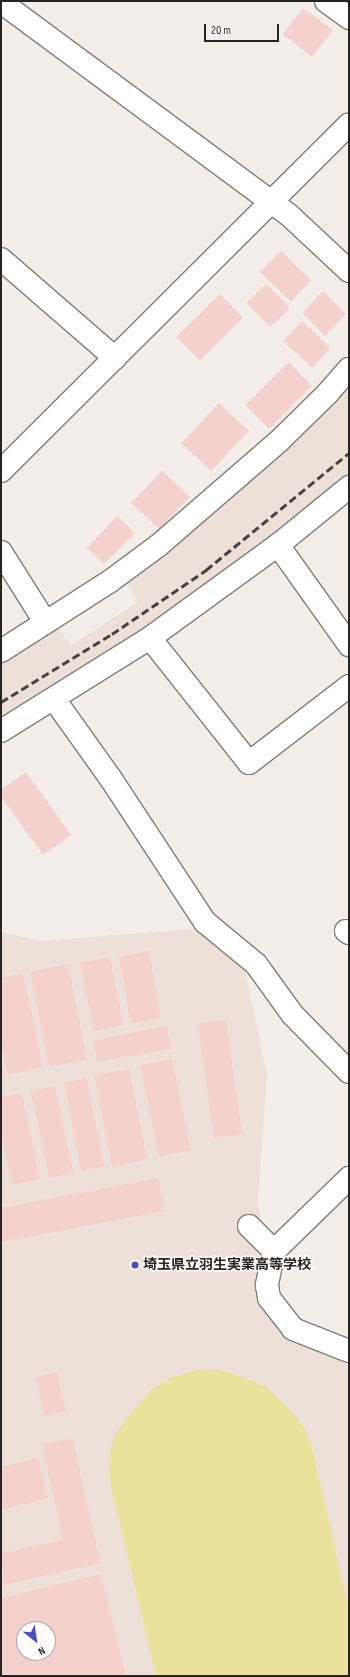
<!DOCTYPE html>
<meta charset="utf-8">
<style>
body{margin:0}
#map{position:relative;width:350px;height:1677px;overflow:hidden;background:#f4eeeb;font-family:"Sofia Sans Condensed","Noto Sans JP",sans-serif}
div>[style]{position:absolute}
.built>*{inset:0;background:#ede0d9}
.green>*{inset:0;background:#e9e19c}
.building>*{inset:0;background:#f5d1ce}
.roads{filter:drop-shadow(1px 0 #827d7b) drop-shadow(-1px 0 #827d7b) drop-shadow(0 1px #827d7b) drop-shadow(0 -1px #827d7b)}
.minor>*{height:22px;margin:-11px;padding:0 11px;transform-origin:11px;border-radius:11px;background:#fff}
.tertiary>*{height:22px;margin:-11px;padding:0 11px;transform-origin:11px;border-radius:11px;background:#fff}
.rail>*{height:3px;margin-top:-1.5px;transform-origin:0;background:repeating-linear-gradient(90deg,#444140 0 8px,transparent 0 12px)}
.dots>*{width:11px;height:11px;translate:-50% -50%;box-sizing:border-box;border:2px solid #fffcfb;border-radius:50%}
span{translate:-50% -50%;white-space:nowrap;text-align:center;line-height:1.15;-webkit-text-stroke:3px #fffcfb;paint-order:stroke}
.poi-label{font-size:14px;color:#272524;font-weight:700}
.left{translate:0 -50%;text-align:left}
.frame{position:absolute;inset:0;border:2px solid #272524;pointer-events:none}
.north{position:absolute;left:16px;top:1621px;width:40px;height:40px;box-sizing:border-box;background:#fffcfb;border:1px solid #a9a6a5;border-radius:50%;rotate:150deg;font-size:11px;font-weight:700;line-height:16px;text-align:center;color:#272524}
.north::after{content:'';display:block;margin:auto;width:14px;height:18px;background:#4a4dc2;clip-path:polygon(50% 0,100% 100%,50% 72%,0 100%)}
.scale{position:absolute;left:204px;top:24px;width:75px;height:18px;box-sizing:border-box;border:2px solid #272524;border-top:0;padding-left:5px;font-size:12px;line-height:14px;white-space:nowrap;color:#272524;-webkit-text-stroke:3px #fffcfb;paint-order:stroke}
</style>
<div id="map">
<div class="built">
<div style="clip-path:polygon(349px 387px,349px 472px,227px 571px,153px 623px,1px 719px,1px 664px,58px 628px,71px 645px,138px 602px,126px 582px,215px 509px)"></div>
<div style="clip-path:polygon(evenodd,190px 929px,242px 956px,267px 1075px,258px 1202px,281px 1328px,349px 1366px,349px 1676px,1px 1676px,1px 932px,42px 941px,190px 929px,24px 1629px,48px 1629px,48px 1653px,24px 1653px,24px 1629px)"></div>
</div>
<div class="green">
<div style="clip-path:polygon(217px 1369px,251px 1380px,267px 1388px,294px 1414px,304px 1428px,312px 1447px,349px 1610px,349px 1676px,156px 1676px,111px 1487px,109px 1466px,111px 1445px,119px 1428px,150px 1391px,172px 1377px,197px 1370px)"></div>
</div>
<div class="building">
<div style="clip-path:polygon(303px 8px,333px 30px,312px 57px,283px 34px)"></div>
<div style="clip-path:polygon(281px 251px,311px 280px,291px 302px,260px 272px)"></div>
<div style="clip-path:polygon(266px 284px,290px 308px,270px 327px,246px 303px)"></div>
<div style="clip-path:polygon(323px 291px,346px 314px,325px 336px,302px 313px)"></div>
<div style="clip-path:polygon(220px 294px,243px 318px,200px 361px,176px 337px)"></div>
<div style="clip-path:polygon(302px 321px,330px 348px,312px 368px,283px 341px)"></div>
<div style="clip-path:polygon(289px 362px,312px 386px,269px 429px,245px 405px)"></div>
<div style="clip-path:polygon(219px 403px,249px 431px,211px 471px,181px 443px)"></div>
<div style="clip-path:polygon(162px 471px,190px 497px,159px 529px,131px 503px)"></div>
<div style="clip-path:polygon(117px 516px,135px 533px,104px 564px,87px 548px)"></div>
<div style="clip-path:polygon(26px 772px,71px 835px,43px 855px,1px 797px,1px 790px)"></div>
<div style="clip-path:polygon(149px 951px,161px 1018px,131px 1023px,119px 957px)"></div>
<div style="clip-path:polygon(110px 957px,123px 1025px,94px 1031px,80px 963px)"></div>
<div style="clip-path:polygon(68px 964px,87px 1060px,49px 1067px,30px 972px)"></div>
<div style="clip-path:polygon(23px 973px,43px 1067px,8px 1075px,1px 1041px,1px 978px)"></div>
<div style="clip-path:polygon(226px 1020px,242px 1134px,214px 1138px,198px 1023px)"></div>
<div style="clip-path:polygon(167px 1026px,171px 1049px,97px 1062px,93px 1040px)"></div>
<div style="clip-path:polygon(172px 1059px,191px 1150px,159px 1157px,140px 1065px)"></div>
<div style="clip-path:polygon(129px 1069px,147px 1159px,112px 1167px,94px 1075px)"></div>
<div style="clip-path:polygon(87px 1078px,104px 1167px,81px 1171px,64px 1083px)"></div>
<div style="clip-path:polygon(55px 1086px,73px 1173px,49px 1178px,31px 1091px)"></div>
<div style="clip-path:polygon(22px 1093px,40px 1179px,12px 1185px,1px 1134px,1px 1097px)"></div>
<div style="clip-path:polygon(158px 1178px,164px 1211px,1px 1242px,1px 1208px)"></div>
<div style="clip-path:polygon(57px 1372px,66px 1411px,44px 1416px,36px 1377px)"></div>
<div style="clip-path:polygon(73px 1439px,100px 1563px,4px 1585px,1px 1553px,63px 1540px,42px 1444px)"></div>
<div style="clip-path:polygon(38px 1458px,48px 1498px,1px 1510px,1px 1467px)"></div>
<div style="clip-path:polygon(evenodd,101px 1574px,126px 1676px,1px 1676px,1px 1598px,101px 1574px,24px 1629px,48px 1629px,48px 1653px,24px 1653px,24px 1629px)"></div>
</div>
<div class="roads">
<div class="minor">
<div style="left:326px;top:1px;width:29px;rotate:36deg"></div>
<div style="left:1px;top:259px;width:151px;rotate:41deg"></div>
<div style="left:1px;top:471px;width:491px;rotate:-44.9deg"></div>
<div style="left:278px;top:545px;width:123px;rotate:54.6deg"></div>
<div style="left:1px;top:552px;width:83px;rotate:57.8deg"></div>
<div style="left:150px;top:638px;width:159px;rotate:51.6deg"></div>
<div style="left:249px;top:763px;width:126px;rotate:-37.6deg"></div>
<div style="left:1px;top:651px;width:128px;rotate:-32.6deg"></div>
<div style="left:109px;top:582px;width:62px;rotate:-36.5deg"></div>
<div style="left:159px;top:545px;width:159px;rotate:-40.9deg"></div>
<div style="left:279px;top:441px;width:67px;rotate:-44.4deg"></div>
<div style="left:327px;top:394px;width:33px;rotate:-49deg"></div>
<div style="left:54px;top:699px;width:98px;rotate:54.5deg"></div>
<div style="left:111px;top:779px;width:171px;rotate:56.7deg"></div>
<div style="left:205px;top:922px;width:66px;rotate:39.5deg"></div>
<div style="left:256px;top:964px;width:62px;rotate:54.2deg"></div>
<div style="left:292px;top:1014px;width:81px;rotate:45.5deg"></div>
<div style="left:1px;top:731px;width:176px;rotate:-32deg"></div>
<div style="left:150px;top:638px;width:158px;rotate:-36deg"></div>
<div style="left:278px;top:545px;width:92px;rotate:-39.2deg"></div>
<div style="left:346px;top:931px;width:4px;rotate:34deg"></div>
<div style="left:249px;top:1226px;width:35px;rotate:45deg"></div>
<div style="left:274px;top:1251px;width:105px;rotate:-44.2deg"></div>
<div style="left:274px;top:1251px;width:35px;rotate:102deg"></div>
<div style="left:267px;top:1285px;width:13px;rotate:81deg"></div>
<div style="left:269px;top:1298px;width:39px;rotate:52deg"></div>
<div style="left:293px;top:1329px;width:60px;rotate:21.4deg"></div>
</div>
<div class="tertiary">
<div style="left:1px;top:2px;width:358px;rotate:36.5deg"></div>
<div style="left:289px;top:215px;width:82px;rotate:43deg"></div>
</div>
</div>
<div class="rail">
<div style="left:1px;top:702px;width:130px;rotate:-31.5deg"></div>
<div style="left:112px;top:634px;width:114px;rotate:-34.2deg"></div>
<div style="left:206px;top:570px;width:185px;rotate:-39.3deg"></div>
</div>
<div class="dots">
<div style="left:135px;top:1265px;background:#4a4dc2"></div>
</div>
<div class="poi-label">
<span class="left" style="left:143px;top:1265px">埼玉県立羽生実業高等学校</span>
</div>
<div class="frame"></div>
<div class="north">N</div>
<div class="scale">20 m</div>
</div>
